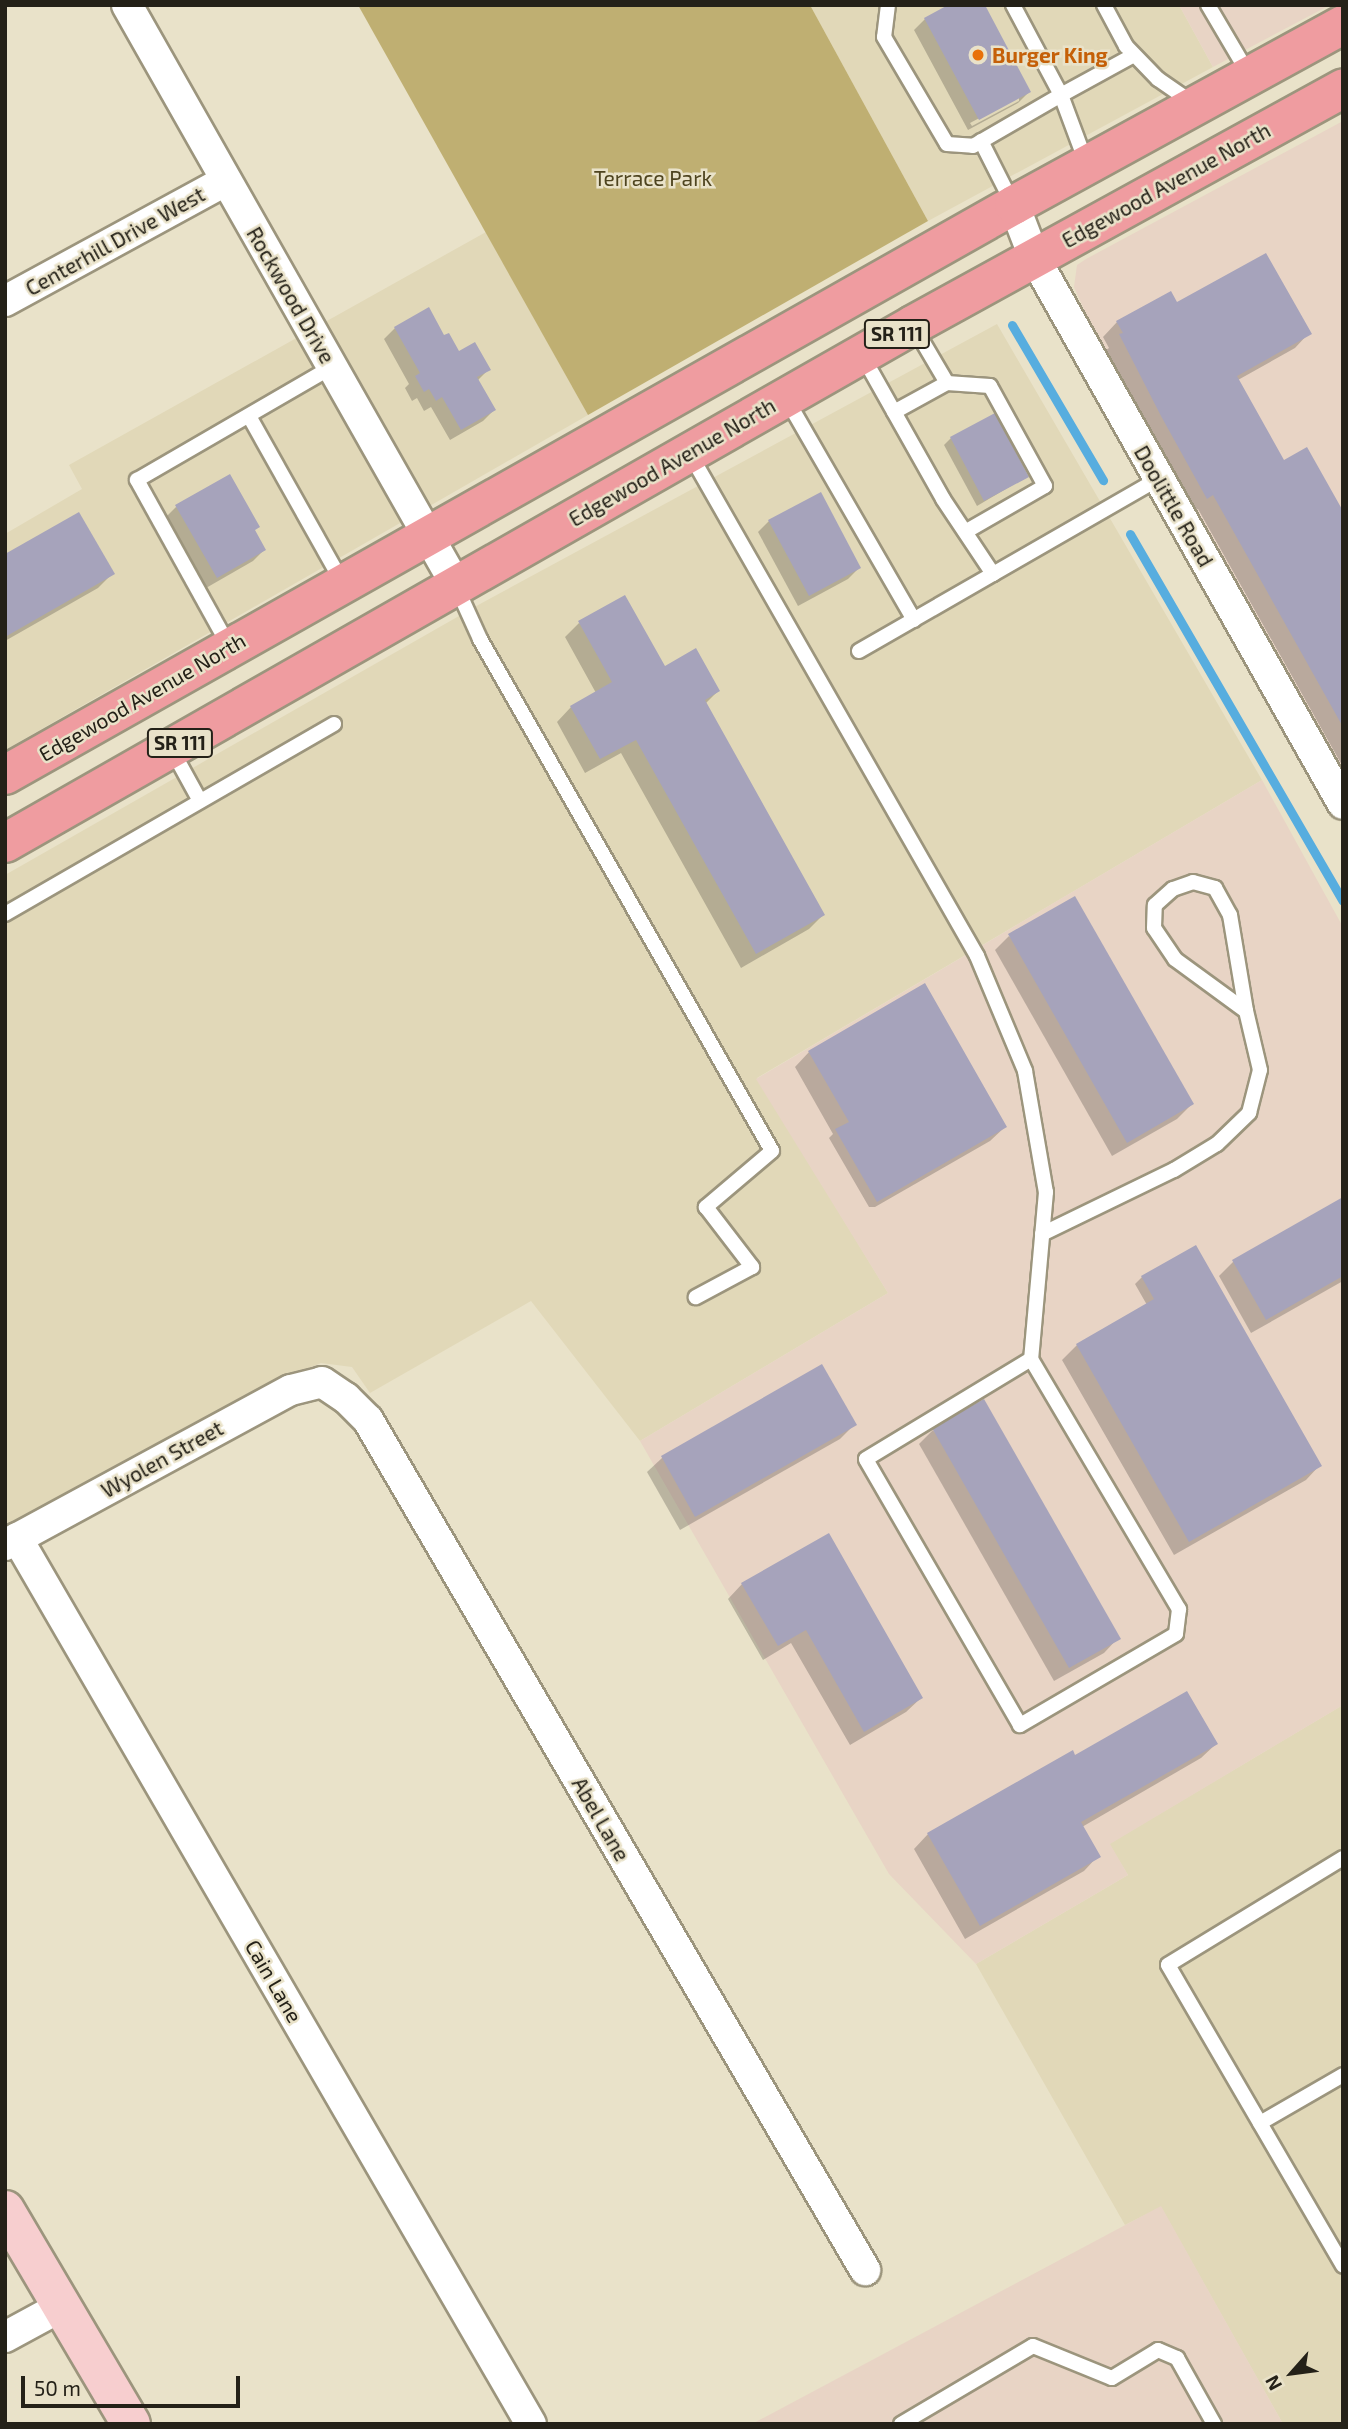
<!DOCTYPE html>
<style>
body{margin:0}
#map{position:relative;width:1348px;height:2429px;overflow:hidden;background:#e9e2c9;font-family:"Exo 2",sans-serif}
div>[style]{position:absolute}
.built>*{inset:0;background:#e1d8b8}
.industrial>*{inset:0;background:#e8d4c5}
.green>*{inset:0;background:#bfaf72}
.shadow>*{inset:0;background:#0003}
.stream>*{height:9px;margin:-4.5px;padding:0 4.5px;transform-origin:4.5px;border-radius:4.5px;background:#57addf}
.building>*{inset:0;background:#a6a3bb}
.roads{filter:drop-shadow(2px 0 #9c957d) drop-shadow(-2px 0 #9c957d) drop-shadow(0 2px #9c957d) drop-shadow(0 -2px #9c957d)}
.lane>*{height:14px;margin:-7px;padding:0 7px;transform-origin:7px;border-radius:7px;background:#fff}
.street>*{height:30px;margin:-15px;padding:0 15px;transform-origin:15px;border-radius:15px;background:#fff}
.secondary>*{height:38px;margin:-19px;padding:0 19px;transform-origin:19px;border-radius:19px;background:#f7cecf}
.primary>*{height:38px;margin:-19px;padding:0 19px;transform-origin:19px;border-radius:19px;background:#ef9ca0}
.dots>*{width:19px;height:19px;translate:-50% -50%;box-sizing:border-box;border:4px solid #e9e2c9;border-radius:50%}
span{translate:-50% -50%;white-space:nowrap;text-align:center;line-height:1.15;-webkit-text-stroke:5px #e9e2c9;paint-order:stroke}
.shield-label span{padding:2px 5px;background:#e9e2c9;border:2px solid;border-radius:5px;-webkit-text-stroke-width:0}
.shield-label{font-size:19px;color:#242118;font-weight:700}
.food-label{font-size:21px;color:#c56008;font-weight:700}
.left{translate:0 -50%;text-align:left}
.park-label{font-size:21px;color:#4e441f}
.street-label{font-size:21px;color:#242118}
.frame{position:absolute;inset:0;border:7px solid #242118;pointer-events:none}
.north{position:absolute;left:1257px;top:2338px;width:70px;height:70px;-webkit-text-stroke:5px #e9e2c9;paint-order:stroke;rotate:242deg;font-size:19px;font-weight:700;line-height:28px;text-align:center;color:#242118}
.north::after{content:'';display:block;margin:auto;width:24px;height:32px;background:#242118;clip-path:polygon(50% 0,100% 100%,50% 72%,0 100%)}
.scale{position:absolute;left:21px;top:2376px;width:219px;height:32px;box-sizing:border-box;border:4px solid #242118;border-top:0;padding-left:9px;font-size:21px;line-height:24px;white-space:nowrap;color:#242118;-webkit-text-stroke:5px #e9e2c9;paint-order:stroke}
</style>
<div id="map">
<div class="built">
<div style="clip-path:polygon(810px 5px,1179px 5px,1213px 67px,928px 221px)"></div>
<div style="clip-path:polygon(486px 232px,588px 415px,5px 750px,5px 534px,82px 489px,69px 465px)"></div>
<div style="clip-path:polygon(997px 324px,1262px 780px,757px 1078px,888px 1293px,640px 1441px,531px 1301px,370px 1393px,352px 1367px,321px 1363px,276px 1381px,5px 1530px,5px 875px,480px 604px)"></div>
<div style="clip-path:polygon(1343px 1705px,1343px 2424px,1283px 2424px,1161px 2207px,1125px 2225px,976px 1964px,1128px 1875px,1109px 1844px)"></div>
</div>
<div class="industrial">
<div style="clip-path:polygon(1179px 5px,1330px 5px,1213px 67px)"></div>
<div style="clip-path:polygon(1343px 121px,1343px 777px,1115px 379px,1074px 287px,1077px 265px,1086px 259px)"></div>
<div style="clip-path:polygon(1262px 780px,1343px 927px,1343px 1705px,1110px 1844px,1128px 1875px,976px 1964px,889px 1874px,640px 1441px,888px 1293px,756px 1079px)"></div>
<div style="clip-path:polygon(1161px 2206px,1283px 2424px,752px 2424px)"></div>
</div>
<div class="green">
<div style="clip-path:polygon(358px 5px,810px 5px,928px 221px,588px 415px)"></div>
</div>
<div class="shadow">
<div style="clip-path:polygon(evenodd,925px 19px,1029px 92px,1018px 103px,968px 130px,914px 30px,925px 19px,1019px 97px,1019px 101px,972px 126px,970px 123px,1019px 97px)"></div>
<div style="clip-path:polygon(1177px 305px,1309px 333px,1295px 348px,1238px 380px,1284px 462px,1343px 514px,1343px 767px,1198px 509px,1192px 512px,1106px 350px,1109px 348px,1103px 337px,1117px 322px)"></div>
<div style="clip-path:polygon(395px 328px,444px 337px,458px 353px,488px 370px,477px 381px,494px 410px,483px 421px,450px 440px,431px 407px,424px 411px,417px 398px,412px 401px,405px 388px,409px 384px,384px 339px)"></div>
<div style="clip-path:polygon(951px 438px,1026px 477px,977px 506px,944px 445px)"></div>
<div style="clip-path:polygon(176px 507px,253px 531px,264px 550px,253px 561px,206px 588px,165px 518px)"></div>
<div style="clip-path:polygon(769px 521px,859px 568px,848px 579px,798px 606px,758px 532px)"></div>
<div style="clip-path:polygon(5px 556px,112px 574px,98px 588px,5px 641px)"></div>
<div style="clip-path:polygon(579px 623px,664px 668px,718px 691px,705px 704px,823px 915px,809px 929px,741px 968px,621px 753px,585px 773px,557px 722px,571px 707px,596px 693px,565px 637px)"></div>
<div style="clip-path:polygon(1009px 936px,1192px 1104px,1177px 1119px,1112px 1156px,995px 950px)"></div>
<div style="clip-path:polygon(809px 1052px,1005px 1127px,990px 1141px,875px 1207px,869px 1207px,829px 1138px,833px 1134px,795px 1067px)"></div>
<div style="clip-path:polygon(1343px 1199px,1343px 1281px,1251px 1333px,1219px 1276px,1233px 1262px)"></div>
<div style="clip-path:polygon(1142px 1277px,1320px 1465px,1306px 1480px,1174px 1555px,1062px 1360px,1077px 1345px,1147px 1305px,1135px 1284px)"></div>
<div style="clip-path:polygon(822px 1367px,855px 1424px,840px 1439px,680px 1530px,647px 1472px,662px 1458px)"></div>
<div style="clip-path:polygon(933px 1430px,1118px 1638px,1104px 1653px,1054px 1681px,919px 1444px)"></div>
<div style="clip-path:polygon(742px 1584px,921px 1698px,906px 1712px,850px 1745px,791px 1643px,763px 1660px,728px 1599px)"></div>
<div style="clip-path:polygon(1216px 1744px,1201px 1758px,1082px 1827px,1098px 1856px,1084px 1871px,965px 1939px,914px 1849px,928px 1834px,1075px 1757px)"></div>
</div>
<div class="stream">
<div style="left:1012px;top:325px;width:180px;rotate:59.6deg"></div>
<div style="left:1130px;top:534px;width:424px;rotate:59.9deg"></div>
</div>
<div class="building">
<div style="clip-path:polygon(948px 5px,985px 5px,1031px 92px,979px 120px,924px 18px)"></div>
<div style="clip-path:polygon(1266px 253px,1312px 334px,1237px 376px,1284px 460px,1307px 447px,1343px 511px,1340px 594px,1343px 727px,1213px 495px,1207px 499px,1161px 416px,1119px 334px,1123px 333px,1116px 321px,1171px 291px,1177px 302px)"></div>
<div style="clip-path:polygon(429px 307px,444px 335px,449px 333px,459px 351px,475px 342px,491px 370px,477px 377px,496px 410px,461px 430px,442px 397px,436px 401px,429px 389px,424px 392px,415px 376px,420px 373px,394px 327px)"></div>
<div style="clip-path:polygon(995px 413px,1029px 477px,984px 501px,950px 437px)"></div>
<div style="clip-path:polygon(230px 474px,260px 527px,255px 530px,266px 550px,217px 578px,175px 505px)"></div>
<div style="clip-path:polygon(821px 492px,861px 568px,809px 596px,768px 520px)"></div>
<div style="clip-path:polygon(79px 512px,115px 574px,5px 637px,5px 554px)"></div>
<div style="clip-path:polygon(625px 595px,665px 666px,696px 648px,720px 691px,705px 700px,825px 915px,756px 954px,636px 740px,600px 759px,570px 706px,612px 682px,578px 621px)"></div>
<div style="clip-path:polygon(1075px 896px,1194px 1104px,1127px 1143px,1008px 934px)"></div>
<div style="clip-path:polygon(925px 983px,1007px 1127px,877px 1202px,835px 1129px,849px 1122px,808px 1051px)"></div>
<div style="clip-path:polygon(1343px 1197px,1343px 1276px,1266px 1320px,1232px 1260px)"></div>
<div style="clip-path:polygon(1196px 1245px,1322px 1466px,1189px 1542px,1076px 1344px,1154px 1299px,1141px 1276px)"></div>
<div style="clip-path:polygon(822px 1364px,857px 1425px,695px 1517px,661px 1456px)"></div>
<div style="clip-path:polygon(984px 1399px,1121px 1639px,1069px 1668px,932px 1428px)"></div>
<div style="clip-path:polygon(829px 1533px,923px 1698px,864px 1732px,806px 1630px,778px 1646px,741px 1583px)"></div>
<div style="clip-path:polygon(1187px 1691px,1218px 1744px,1081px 1822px,1101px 1857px,980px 1926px,927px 1833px,1073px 1750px,1075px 1755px)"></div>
</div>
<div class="roads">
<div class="lane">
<div style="left:888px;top:5px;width:32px;rotate:97deg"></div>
<div style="left:884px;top:37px;width:124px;rotate:59.5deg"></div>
<div style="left:947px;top:144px;width:26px;rotate:4deg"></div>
<div style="left:973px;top:146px;width:102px;rotate:-30.1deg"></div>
<div style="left:1061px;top:95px;width:75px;rotate:69.6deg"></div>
<div style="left:1013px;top:5px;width:102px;rotate:61.9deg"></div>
<div style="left:1061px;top:95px;width:83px;rotate:-28.7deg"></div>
<div style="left:1104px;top:5px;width:47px;rotate:61.8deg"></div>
<div style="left:1126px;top:46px;width:46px;rotate:45.9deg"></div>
<div style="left:1158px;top:79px;width:44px;rotate:34.8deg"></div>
<div style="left:1208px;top:5px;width:79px;rotate:59.5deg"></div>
<div style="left:981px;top:141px;width:71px;rotate:63.1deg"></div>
<div style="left:914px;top:327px;width:65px;rotate:59.5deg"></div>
<div style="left:947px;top:383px;width:43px;rotate:4deg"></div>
<div style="left:990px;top:386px;width:114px;rotate:61.2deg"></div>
<div style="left:1045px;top:486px;width:92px;rotate:150.1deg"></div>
<div style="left:862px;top:355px;width:165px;rotate:60.6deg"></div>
<div style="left:943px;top:499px;width:90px;rotate:56.3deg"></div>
<div style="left:993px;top:574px;width:190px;rotate:-29.9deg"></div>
<div style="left:787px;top:400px;width:254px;rotate:60deg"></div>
<div style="left:894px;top:412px;width:60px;rotate:-28.7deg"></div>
<div style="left:249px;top:416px;width:190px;rotate:60.7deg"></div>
<div style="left:690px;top:454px;width:578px;rotate:60.24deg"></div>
<div style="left:977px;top:956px;width:125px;rotate:67.3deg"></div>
<div style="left:1025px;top:1071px;width:123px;rotate:80.2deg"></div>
<div style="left:1046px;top:1192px;width:168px;rotate:95.1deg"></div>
<div style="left:1031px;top:1359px;width:291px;rotate:59.4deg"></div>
<div style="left:1179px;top:1609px;width:25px;rotate:97deg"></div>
<div style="left:1176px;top:1634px;width:181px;rotate:149.7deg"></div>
<div style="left:1020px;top:1725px;width:307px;rotate:-120.1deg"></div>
<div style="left:866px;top:1459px;width:193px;rotate:-31.2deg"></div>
<div style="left:456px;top:586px;width:58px;rotate:65.6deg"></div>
<div style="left:480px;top:639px;width:589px;rotate:60.3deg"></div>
<div style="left:772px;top:1151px;width:87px;rotate:139.7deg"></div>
<div style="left:706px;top:1207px;width:76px;rotate:52.5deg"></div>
<div style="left:752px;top:1267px;width:64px;rotate:151.8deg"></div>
<div style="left:229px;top:646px;width:190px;rotate:-119deg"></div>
<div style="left:137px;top:480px;width:225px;rotate:-30.1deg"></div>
<div style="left:859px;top:651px;width:155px;rotate:-29.9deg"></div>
<div style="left:172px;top:750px;width:58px;rotate:61.2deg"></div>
<div style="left:5px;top:914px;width:380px;rotate:-30deg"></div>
<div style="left:1042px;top:1234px;width:147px;rotate:-25.9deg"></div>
<div style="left:1174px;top:1170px;width:50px;rotate:-31.2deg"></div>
<div style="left:1217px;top:1144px;width:45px;rotate:-44.1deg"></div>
<div style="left:1249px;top:1113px;width:44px;rotate:-75.7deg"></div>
<div style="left:1260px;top:1070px;width:61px;rotate:-103.3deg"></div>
<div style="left:1246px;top:1011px;width:88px;rotate:-143.8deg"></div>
<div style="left:1175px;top:959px;width:37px;rotate:-124deg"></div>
<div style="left:1154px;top:928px;width:23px;rotate:-88deg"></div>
<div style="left:1155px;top:905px;width:24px;rotate:-42deg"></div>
<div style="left:1173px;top:889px;width:21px;rotate:-19deg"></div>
<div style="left:1193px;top:882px;width:23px;rotate:15deg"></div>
<div style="left:1215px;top:888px;width:31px;rotate:61deg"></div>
<div style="left:1230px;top:915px;width:97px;rotate:80.5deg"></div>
<div style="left:1343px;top:1858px;width:205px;rotate:148.6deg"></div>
<div style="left:1168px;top:1965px;width:348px;rotate:59.8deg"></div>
<div style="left:1260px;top:2123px;width:96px;rotate:-30deg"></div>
<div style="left:901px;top:2424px;width:153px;rotate:-30.6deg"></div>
<div style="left:1033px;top:2346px;width:85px;rotate:22.1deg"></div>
<div style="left:1112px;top:2378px;width:54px;rotate:-31.3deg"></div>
<div style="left:1158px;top:2350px;width:21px;rotate:23deg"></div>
<div style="left:1177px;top:2358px;width:76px;rotate:60.7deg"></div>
</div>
<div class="street">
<div style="left:127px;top:5px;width:667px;rotate:60.44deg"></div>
<div style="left:1014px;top:205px;width:56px;rotate:69deg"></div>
<div style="left:1034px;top:257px;width:628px;rotate:60.54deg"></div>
<div style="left:5px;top:301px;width:251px;rotate:-28.6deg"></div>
<div style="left:17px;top:1538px;width:1024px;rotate:59.88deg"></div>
<div style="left:5px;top:1545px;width:325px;rotate:-28.5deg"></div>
<div style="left:291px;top:1390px;width:32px;rotate:-14deg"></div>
<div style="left:322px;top:1382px;width:29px;rotate:34deg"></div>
<div style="left:346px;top:1398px;width:31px;rotate:45deg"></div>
<div style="left:368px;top:1420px;width:985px;rotate:59.68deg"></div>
<div style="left:5px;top:2337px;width:65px;rotate:-28.5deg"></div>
</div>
<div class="secondary">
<div style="left:5px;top:2210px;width:248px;rotate:59.5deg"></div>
</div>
<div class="primary">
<div style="left:5px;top:775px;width:1159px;rotate:-29.46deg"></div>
<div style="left:1014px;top:205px;width:375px;rotate:-28.7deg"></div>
<div style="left:5px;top:843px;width:1045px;rotate:-29.7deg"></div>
<div style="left:913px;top:325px;width:491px;rotate:-28.8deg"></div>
</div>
</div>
<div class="dots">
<div style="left:978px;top:55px;background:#e8710a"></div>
</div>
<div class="shield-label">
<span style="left:897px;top:334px">SR 111</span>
<span style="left:180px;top:743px">SR 111</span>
</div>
<div class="food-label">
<span class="left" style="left:992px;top:55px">Burger King</span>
</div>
<div class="park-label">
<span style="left:653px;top:178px">Terrace Park</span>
</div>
<div class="street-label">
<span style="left:1166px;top:185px;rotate:-29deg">Edgewood Avenue North</span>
<span style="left:115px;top:241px;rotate:-29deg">Centerhill Drive West</span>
<span style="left:291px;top:295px;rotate:60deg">Rockwood Drive</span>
<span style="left:672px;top:462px;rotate:-30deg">Edgewood Avenue North</span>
<span style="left:1174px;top:506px;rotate:60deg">Doolittle Road</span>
<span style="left:142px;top:697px;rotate:-30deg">Edgewood Avenue North</span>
<span style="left:162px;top:1459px;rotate:-29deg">Wyolen Street</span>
<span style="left:601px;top:1819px;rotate:60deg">Abel Lane</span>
<span style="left:274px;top:1981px;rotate:60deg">Cain Lane</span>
</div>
<div class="frame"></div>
<div class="north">N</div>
<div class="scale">50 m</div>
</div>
